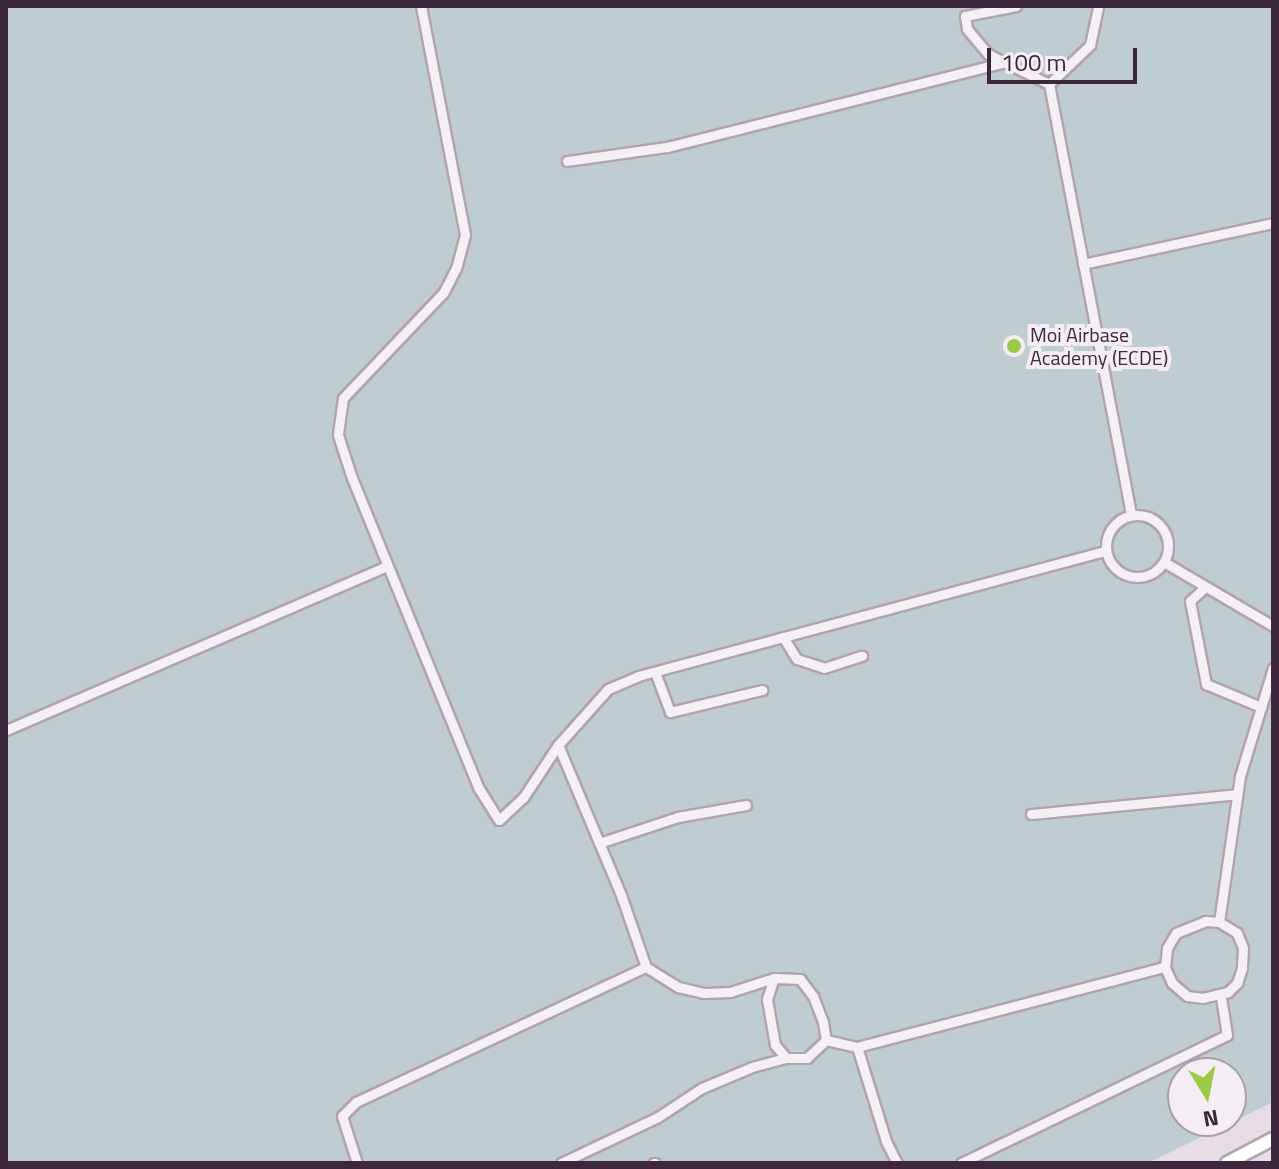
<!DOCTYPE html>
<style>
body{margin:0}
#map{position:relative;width:1279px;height:1169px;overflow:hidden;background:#e7dde6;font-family:"Titillium Web",sans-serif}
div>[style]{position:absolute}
.green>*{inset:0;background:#bfccd1}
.roads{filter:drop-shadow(2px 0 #b1a3af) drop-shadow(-2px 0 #b1a3af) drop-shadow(0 2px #b1a3af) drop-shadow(0 -2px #b1a3af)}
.street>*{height:9px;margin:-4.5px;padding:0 4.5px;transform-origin:4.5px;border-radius:4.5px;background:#f5f0f5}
.street>.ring{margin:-4.5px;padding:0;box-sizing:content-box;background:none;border:9px solid #f5f0f5;border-radius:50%}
.secondary>*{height:12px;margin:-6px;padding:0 6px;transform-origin:6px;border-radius:6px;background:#fff}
.dots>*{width:22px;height:22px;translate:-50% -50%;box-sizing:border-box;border:4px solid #f5edf4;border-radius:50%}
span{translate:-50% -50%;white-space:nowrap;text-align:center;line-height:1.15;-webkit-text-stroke:8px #f5edf4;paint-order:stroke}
.poi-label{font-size:20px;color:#3d273a}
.left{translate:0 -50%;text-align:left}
.frame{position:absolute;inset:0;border:8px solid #3d273a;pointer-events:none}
.north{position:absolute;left:1167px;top:1057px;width:80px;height:80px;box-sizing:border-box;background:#f5edf4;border:2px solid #ab9eaa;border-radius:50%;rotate:170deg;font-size:22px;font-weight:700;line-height:32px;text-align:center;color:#3d273a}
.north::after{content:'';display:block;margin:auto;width:28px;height:36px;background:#9acb44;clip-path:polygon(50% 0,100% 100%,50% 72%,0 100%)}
.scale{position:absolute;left:987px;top:48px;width:150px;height:36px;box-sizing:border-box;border:4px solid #3d273a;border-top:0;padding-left:10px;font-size:24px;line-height:28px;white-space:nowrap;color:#3d273a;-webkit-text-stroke:6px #f5edf4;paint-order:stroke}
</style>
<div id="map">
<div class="green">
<div style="clip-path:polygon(evenodd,6px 6px,1273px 6px,1273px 1102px,1148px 1163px,6px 1163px,6px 6px,1183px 1073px,1231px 1073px,1231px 1121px,1183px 1121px,1183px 1073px)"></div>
</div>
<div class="roads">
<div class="street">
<div style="left:421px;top:6px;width:233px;rotate:79.1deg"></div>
<div style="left:465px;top:235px;width:34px;rotate:105deg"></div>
<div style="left:456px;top:268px;width:28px;rotate:117deg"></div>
<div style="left:443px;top:293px;width:145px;rotate:133.6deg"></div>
<div style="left:343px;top:398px;width:37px;rotate:98deg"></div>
<div style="left:338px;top:435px;width:45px;rotate:72deg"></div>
<div style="left:352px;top:478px;width:334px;rotate:67.8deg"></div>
<div style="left:478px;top:787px;width:39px;rotate:58deg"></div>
<div style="left:499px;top:820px;width:33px;rotate:-43deg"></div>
<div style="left:523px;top:798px;width:64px;rotate:-56.6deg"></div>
<div style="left:558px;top:745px;width:75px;rotate:-48.2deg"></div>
<div style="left:608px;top:689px;width:33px;rotate:-23deg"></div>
<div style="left:638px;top:676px;width:484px;rotate:-15deg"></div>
<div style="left:1016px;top:6px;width:52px;rotate:168.9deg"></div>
<div style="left:965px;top:16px;width:13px;rotate:81deg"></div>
<div style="left:967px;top:29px;width:33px;rotate:50deg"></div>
<div style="left:988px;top:54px;width:68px;rotate:26.2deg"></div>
<div style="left:1049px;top:84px;width:439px;rotate:79.2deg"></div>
<div style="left:1049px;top:84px;width:57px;rotate:-43.6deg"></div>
<div style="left:1090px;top:45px;width:40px;rotate:-78deg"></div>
<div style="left:567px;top:161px;width:101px;rotate:-8deg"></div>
<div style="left:667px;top:147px;width:345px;rotate:-14.1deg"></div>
<div style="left:1083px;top:264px;width:194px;rotate:-12.2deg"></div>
<div class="ring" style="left:1106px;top:515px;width:53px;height:53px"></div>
<div style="left:1164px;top:562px;width:126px;rotate:30.4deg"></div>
<div style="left:1204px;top:588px;width:19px;rotate:137deg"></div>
<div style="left:1190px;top:601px;width:85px;rotate:79.1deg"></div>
<div style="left:1206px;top:684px;width:60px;rotate:22.7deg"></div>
<div style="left:783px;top:637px;width:26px;rotate:58deg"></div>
<div style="left:797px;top:659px;width:28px;rotate:18deg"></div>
<div style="left:824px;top:668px;width:40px;rotate:-18deg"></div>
<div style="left:655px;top:672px;width:43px;rotate:69.4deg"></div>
<div style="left:670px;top:712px;width:95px;rotate:-13.4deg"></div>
<div style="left:6px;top:730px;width:415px;rotate:-23.3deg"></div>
<div style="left:558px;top:745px;width:163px;rotate:67.2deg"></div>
<div style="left:621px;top:895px;width:76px;rotate:70.9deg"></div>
<div style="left:1031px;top:814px;width:207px;rotate:-5.5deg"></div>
<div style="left:599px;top:843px;width:83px;rotate:-18.2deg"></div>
<div style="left:678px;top:817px;width:69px;rotate:-10deg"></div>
<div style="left:1206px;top:921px;width:13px;rotate:4deg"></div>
<div style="left:1219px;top:922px;width:21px;rotate:31deg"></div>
<div style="left:1237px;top:933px;width:16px;rotate:68deg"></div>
<div style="left:1243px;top:948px;width:20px;rotate:93deg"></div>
<div style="left:1242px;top:968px;width:16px;rotate:108deg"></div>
<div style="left:1237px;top:983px;width:13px;rotate:135deg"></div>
<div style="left:1228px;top:992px;width:26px;rotate:167deg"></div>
<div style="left:1203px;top:998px;width:16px;rotate:-173deg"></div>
<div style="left:1187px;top:996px;width:20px;rotate:-139deg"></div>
<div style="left:1172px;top:983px;width:17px;rotate:-114deg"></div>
<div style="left:1165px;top:967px;width:19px;rotate:-84deg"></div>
<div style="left:1167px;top:948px;width:17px;rotate:-59deg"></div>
<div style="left:1176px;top:933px;width:32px;rotate:-22deg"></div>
<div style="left:1219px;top:922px;width:148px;rotate:-81.8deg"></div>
<div style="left:1240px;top:776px;width:113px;rotate:-73deg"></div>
<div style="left:774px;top:978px;width:26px;rotate:2deg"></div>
<div style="left:800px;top:979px;width:21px;rotate:53deg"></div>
<div style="left:813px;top:996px;width:28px;rotate:69deg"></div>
<div style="left:823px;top:1022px;width:18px;rotate:81deg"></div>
<div style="left:826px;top:1040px;width:26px;rotate:137deg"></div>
<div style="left:807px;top:1058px;width:21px;rotate:180deg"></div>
<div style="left:786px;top:1058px;width:17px;rotate:-130deg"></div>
<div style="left:775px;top:1045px;width:47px;rotate:-99.9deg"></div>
<div style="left:767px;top:999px;width:22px;rotate:-72deg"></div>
<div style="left:826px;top:1040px;width:32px;rotate:13deg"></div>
<div style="left:357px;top:1163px;width:49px;rotate:-107.7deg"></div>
<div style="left:342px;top:1116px;width:20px;rotate:-45deg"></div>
<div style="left:356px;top:1102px;width:320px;rotate:-25deg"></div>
<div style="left:646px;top:967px;width:38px;rotate:32deg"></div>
<div style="left:678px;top:987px;width:27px;rotate:13deg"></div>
<div style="left:704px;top:993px;width:26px;rotate:-2deg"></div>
<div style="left:730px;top:992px;width:46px;rotate:-17.7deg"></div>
<div style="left:561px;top:1163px;width:107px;rotate:-25.4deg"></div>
<div style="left:658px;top:1117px;width:53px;rotate:-33.4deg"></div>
<div style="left:702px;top:1088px;width:54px;rotate:-22.8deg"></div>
<div style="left:752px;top:1067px;width:35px;rotate:-15deg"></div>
<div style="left:654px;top:1163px;width:1px"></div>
<div style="left:897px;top:1163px;width:25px;rotate:-117deg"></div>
<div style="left:886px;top:1141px;width:98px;rotate:-107.1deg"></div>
<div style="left:857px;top:1047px;width:318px;rotate:-14.6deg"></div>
<div style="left:961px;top:1163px;width:295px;rotate:-25.7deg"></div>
<div style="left:1227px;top:1035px;width:39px;rotate:-99deg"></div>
</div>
<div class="secondary">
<div style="left:1227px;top:1163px;width:52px;rotate:-27.6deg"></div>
</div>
</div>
<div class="dots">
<div style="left:1014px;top:346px;background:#9acb44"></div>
</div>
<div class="poi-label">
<span class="left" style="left:1030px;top:346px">Moi Airbase<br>Academy (ECDE)</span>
</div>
<div class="frame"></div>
<div class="north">N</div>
<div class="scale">100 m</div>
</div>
